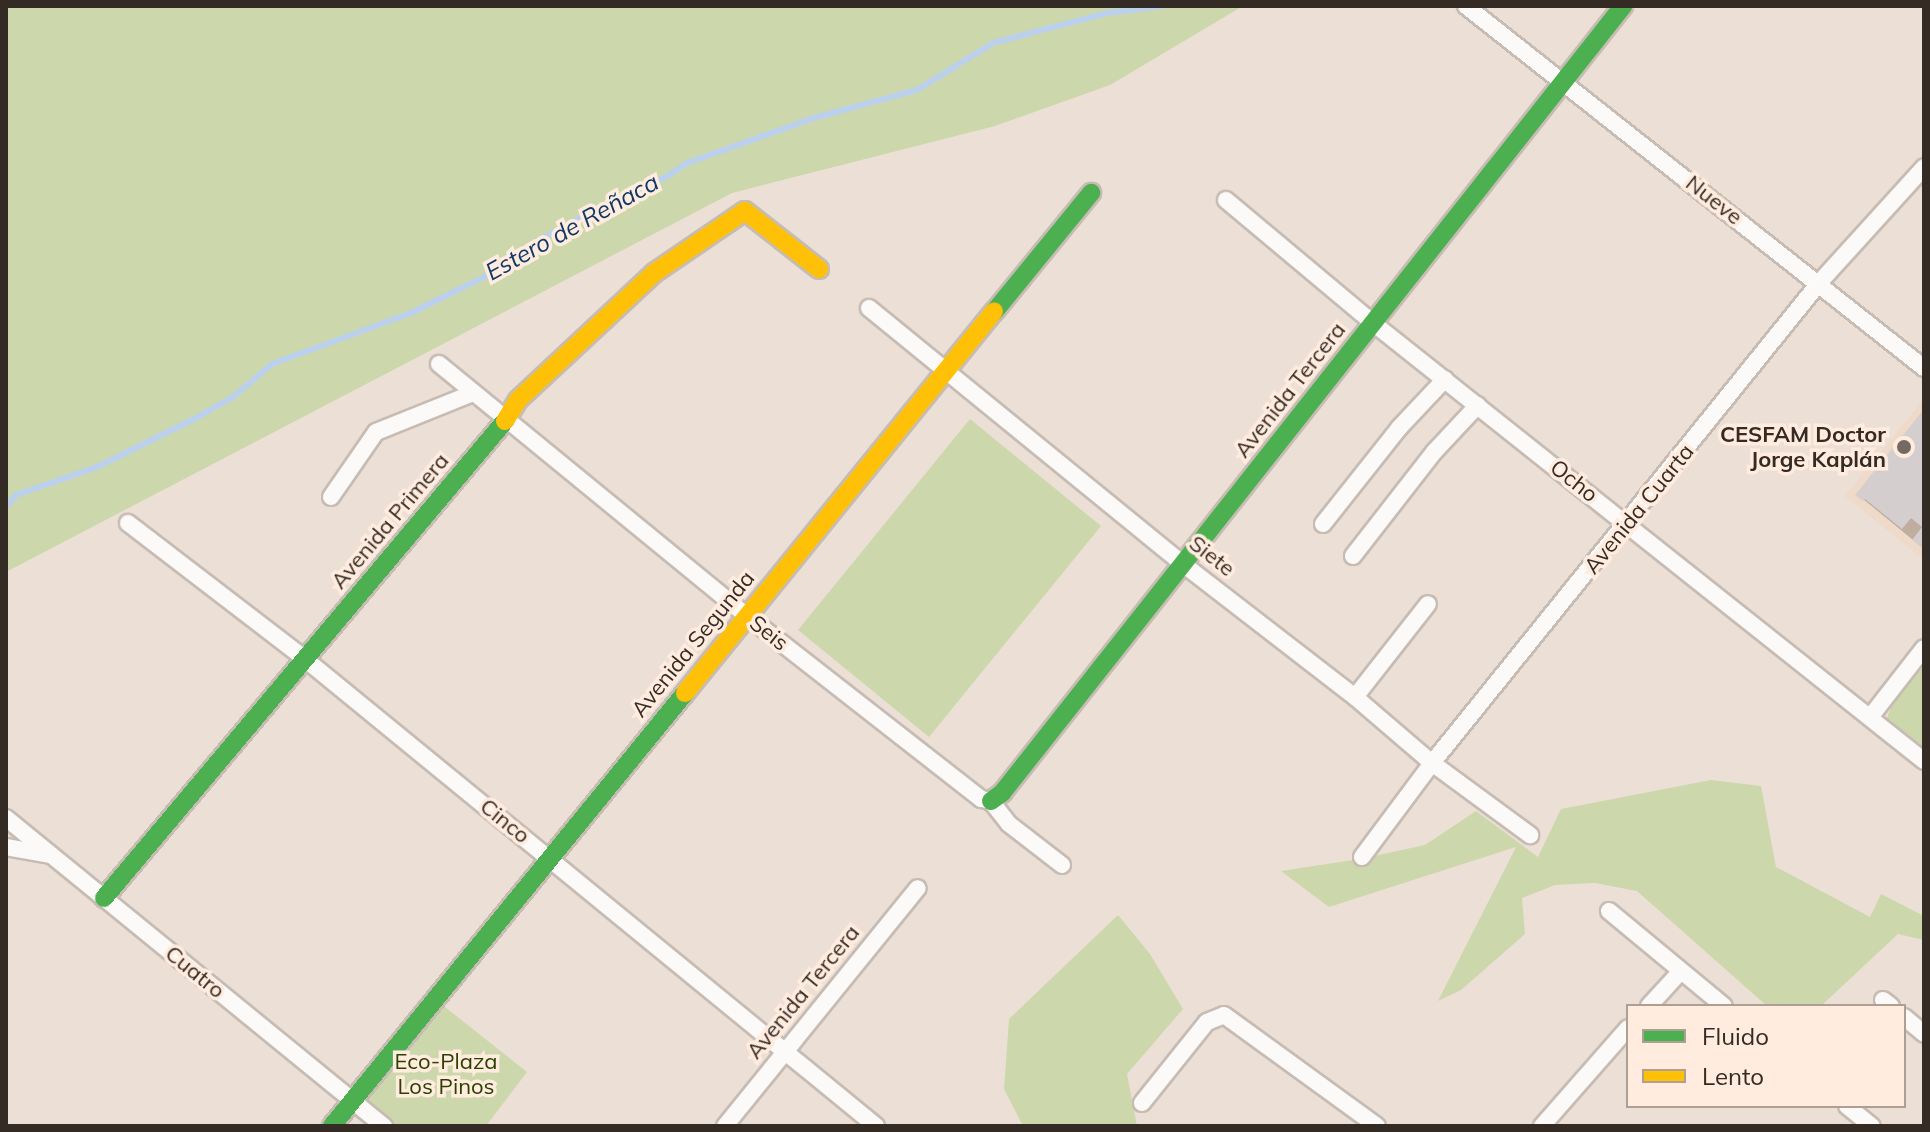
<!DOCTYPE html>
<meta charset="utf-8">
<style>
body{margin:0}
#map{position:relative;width:1930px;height:1132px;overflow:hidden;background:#ecdfd6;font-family:Mulish,sans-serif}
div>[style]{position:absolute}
.built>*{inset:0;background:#efd9c9}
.green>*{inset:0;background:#ccd8ab}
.shadow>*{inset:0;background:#0003}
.stream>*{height:6px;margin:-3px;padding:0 3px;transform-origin:3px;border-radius:3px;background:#bbd0ed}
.building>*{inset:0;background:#d5cece}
.roads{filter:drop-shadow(2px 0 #c6bcb4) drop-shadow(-2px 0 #c6bcb4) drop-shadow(0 2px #c6bcb4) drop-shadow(0 -2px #c6bcb4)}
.street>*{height:16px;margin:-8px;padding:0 8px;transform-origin:8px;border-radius:8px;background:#fcfaf9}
.fast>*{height:18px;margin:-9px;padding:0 9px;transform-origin:9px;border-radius:9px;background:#4caf50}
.slow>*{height:18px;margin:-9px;padding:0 9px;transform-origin:9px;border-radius:9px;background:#ffc107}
.dots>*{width:22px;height:22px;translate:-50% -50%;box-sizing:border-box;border:4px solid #ffecde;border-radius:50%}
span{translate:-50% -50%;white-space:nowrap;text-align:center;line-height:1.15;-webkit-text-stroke:7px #ffecde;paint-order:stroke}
.street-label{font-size:22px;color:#342b25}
.poi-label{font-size:22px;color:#342b25;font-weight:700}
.right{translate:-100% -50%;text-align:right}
.park-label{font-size:22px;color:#2a4100}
.water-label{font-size:24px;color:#0f3967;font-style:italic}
.frame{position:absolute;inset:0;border:8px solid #342b25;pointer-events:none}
.legend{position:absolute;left:1626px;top:1004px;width:280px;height:104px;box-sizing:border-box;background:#ffecde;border:2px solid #ae9f94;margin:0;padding:10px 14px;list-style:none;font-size:24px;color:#342b25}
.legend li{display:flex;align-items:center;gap:16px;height:40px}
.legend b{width:40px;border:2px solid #ae9f94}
</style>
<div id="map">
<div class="built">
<div style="clip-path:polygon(1924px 399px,1924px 560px,1845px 496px)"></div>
</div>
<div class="green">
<div style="clip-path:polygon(6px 6px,1243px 6px,1110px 85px,995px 126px,732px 193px,6px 572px)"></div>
<div style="clip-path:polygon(970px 419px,1101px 526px,929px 737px,798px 630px)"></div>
<div style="clip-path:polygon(1924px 663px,1924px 754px,1890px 726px,1887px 718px,1892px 704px)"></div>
<div style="clip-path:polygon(1711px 780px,1761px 786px,1776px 867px,1870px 917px,1881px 894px,1924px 916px,1924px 940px,1898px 934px,1821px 1006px,1767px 1006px,1637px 891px,1595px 883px,1555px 885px,1522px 898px,1525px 934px,1461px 990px,1438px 1001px,1516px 847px,1329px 907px,1281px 871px,1360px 859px,1425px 845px,1476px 811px,1538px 857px,1561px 809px)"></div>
<div style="clip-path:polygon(1118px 915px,1150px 954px,1183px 1009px,1127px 1074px,1137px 1126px,1023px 1126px,1004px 1089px,1009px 1019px)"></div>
<div style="clip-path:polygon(440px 1003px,527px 1072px,486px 1126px,390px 1126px,359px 1101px)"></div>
</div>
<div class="shadow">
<div style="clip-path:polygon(1924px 412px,1924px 549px,1857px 494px)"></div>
</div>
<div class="stream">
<div style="left:6px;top:507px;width:16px;rotate:-50deg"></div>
<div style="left:16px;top:495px;width:86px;rotate:-19.1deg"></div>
<div style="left:97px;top:467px;width:110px;rotate:-26.3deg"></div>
<div style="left:196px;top:418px;width:43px;rotate:-29.6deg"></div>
<div style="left:233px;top:397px;width:51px;rotate:-40.2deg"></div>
<div style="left:272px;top:364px;width:150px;rotate:-20.2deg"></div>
<div style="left:413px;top:312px;width:86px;rotate:-26.3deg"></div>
<div style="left:490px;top:274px;width:46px;rotate:-36.1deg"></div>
<div style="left:527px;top:247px;width:79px;rotate:-28.8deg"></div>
<div style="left:596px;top:209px;width:77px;rotate:-24.6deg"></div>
<div style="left:666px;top:177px;width:25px;rotate:-34deg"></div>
<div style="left:687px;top:163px;width:135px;rotate:-19.5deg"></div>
<div style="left:814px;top:118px;width:107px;rotate:-15.2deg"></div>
<div style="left:917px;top:90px;width:89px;rotate:-31.7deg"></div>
<div style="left:993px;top:43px;width:118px;rotate:-14.7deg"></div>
<div style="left:1107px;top:13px;width:56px;rotate:-7.1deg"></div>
</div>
<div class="building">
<div style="clip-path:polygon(1924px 409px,1924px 549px,1912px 540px,1922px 527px,1911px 518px,1902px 529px,1865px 499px,1863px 501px,1855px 495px)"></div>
</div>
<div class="roads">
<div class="street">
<div style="left:1466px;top:6px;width:584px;rotate:38.32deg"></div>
<div style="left:1226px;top:200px;width:192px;rotate:39.9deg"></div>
<div style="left:1373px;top:323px;width:704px;rotate:38.48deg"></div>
<div style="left:869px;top:308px;width:405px;rotate:39.2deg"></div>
<div style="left:1183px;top:564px;width:217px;rotate:37.7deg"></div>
<div style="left:1355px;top:697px;width:101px;rotate:40.6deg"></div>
<div style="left:1432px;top:763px;width:122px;rotate:36.3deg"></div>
<div style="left:439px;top:364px;width:398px;rotate:39.3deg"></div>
<div style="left:747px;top:616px;width:297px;rotate:38deg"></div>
<div style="left:981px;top:799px;width:10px;rotate:11deg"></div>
<div style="left:991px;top:801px;width:29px;rotate:52deg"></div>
<div style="left:1009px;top:824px;width:67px;rotate:37.7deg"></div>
<div style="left:331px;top:497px;width:79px;rotate:-55.3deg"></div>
<div style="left:376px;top:432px;width:105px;rotate:-21.9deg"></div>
<div style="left:128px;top:523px;width:223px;rotate:37.5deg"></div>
<div style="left:305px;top:659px;width:738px;rotate:39.28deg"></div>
<div style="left:1323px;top:524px;width:122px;rotate:-51.6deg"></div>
<div style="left:1399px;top:428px;width:67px;rotate:-46.8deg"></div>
<div style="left:1353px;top:556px;width:132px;rotate:-52.1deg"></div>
<div style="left:1434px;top:452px;width:64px;rotate:-46.9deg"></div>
<div style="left:1355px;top:697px;width:118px;rotate:-51.9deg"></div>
<div style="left:1871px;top:716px;width:86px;rotate:-52.1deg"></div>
<div style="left:6px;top:818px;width:488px;rotate:39.2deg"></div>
<div style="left:6px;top:847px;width:46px;rotate:10.1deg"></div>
<div style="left:1362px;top:857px;width:117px;rotate:-53.3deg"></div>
<div style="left:1432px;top:763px;width:617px;rotate:-51.12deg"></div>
<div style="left:1819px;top:283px;width:156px;rotate:-47.8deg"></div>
<div style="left:1609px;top:911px;width:149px;rotate:39.6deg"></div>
<div style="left:1883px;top:1000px;width:10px;rotate:37deg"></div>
<div style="left:1649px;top:1006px;width:47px;rotate:-47.6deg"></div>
<div style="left:1904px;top:1017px;width:26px;rotate:40deg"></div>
<div style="left:1142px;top:1103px;width:104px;rotate:-51.3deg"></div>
<div style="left:1207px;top:1022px;width:18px;rotate:-22deg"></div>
<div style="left:1224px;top:1015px;width:189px;rotate:36deg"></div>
<div style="left:1847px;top:1106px;width:32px;rotate:39deg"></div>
<div style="left:725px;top:1126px;width:306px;rotate:-51deg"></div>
<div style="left:1542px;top:1126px;width:130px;rotate:-48.7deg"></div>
</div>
<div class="fast">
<div style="left:994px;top:312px;width:154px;rotate:-50.8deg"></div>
<div style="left:991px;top:801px;width:14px;rotate:-36deg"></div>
<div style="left:1002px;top:793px;width:1003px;rotate:-51.72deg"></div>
<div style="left:104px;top:898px;width:623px;rotate:-49.95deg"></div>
<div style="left:332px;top:1126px;width:559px;rotate:-50.81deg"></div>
</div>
<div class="slow">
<div style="left:505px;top:421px;width:25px;rotate:-58deg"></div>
<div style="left:518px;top:400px;width:186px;rotate:-43deg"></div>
<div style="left:654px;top:273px;width:110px;rotate:-34.3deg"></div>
<div style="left:745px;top:211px;width:94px;rotate:38.1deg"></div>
<div style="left:685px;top:693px;width:491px;rotate:-51deg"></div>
</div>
</div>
<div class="dots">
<div style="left:1904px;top:447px;background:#746a63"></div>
</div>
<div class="street-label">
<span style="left:1714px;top:200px;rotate:38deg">Nueve</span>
<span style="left:1290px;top:390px;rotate:-52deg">Avenida Tercera</span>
<span style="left:1574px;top:481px;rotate:38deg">Ocho</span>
<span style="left:1639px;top:509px;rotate:-51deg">Avenida Cuarta</span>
<span style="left:390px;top:521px;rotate:-50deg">Avenida Primera</span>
<span style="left:1212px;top:556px;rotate:38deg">Siete</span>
<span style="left:769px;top:633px;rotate:38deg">Seis</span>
<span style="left:693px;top:644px;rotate:-51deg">Avenida Segunda</span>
<span style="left:505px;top:821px;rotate:39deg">Cinco</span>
<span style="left:195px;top:972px;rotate:39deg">Cuatro</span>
<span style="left:803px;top:992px;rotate:-51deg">Avenida Tercera</span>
</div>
<div class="poi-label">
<span class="right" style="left:1886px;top:447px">CESFAM Doctor<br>Jorge Kaplán</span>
</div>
<div class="park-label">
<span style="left:446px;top:1074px">Eco-Plaza<br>Los Pinos</span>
</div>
<div class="water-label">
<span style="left:572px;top:227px;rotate:-29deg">Estero de Reñaca</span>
</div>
<div class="frame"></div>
<ul class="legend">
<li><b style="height:10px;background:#4caf50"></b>Fluido</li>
<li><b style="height:10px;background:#ffc107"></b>Lento</li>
</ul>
</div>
